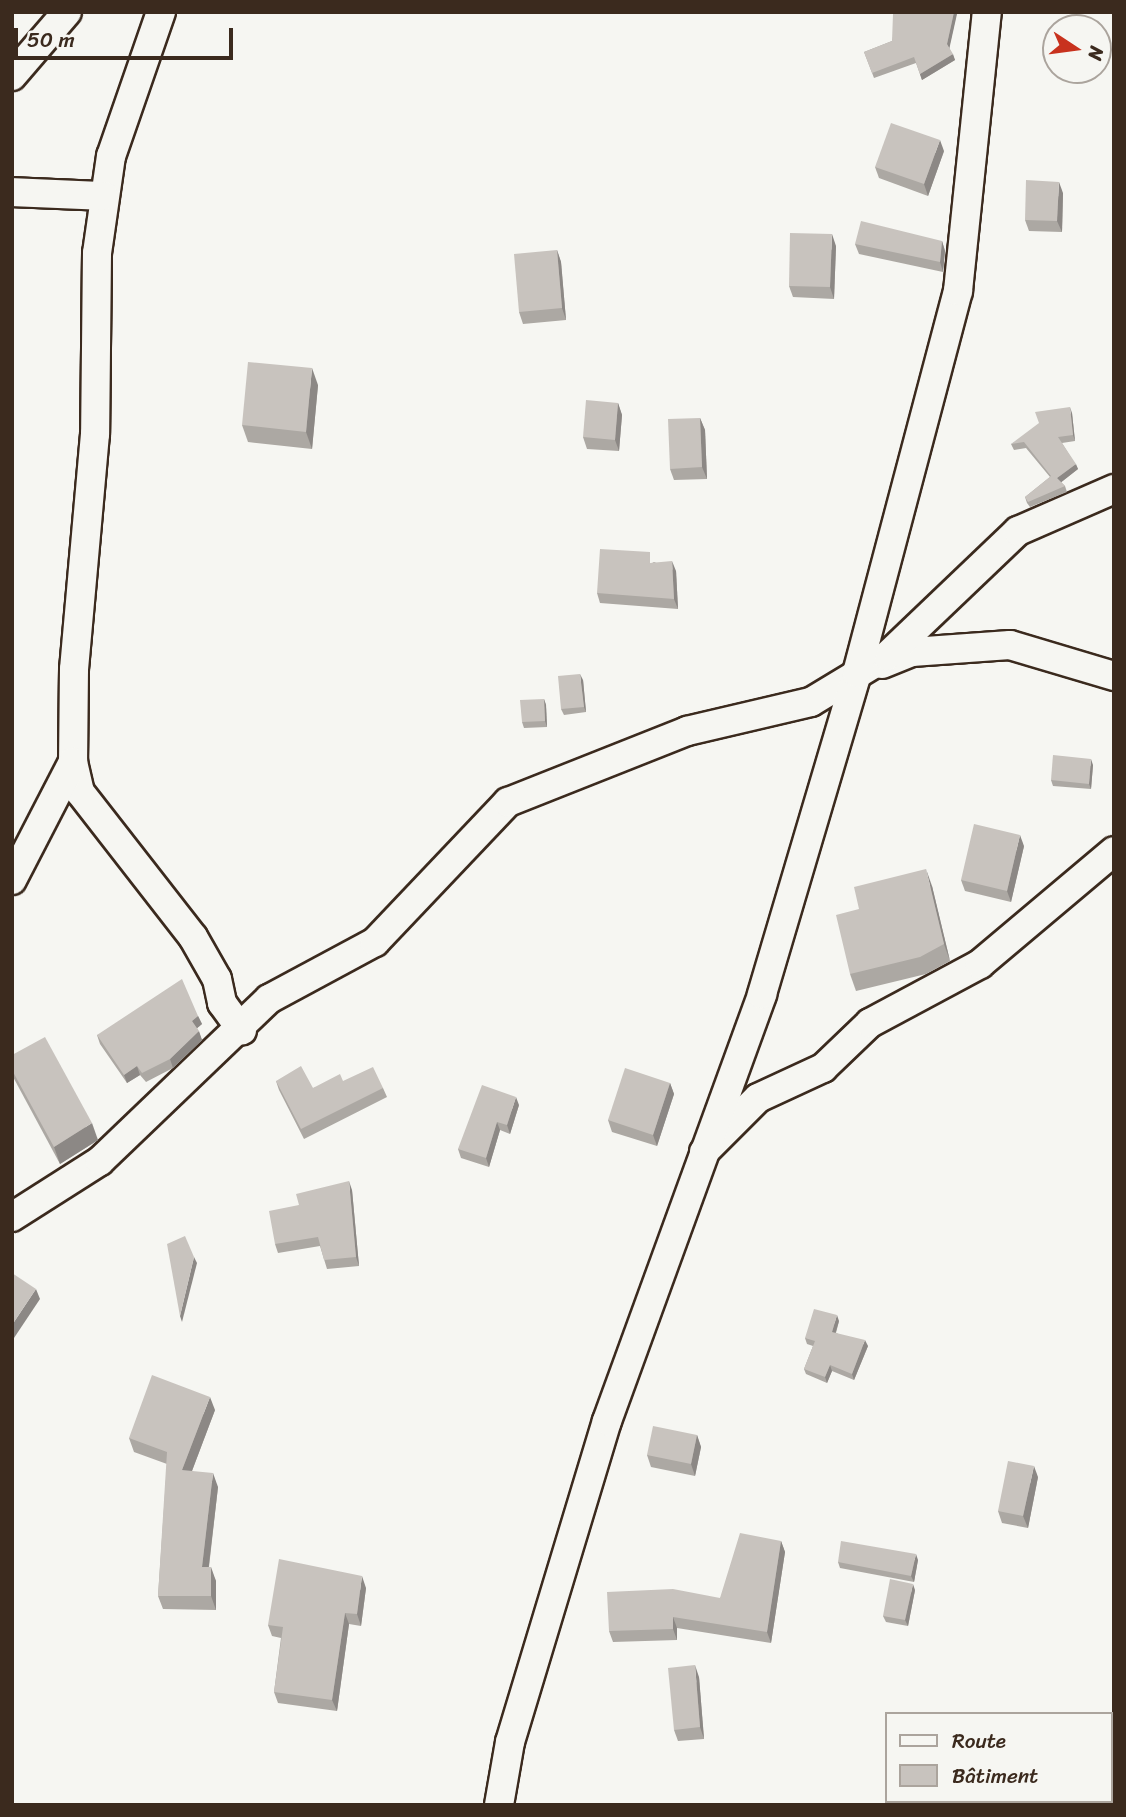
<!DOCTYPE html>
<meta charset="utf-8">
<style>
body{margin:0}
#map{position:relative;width:1126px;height:1817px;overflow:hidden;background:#f6f6f2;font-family:Sriracha,sans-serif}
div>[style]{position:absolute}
.roads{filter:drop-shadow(2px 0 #3b2a1e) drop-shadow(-2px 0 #3b2a1e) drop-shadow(0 2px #3b2a1e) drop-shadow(0 -2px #3b2a1e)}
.minor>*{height:28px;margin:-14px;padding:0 14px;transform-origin:14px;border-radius:14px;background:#f6f6f2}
.wall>*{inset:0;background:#aca8a3}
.shaded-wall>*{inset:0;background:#8c8885}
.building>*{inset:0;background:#c8c3be}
span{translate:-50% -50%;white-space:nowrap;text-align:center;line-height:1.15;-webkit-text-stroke:6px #f6f6f2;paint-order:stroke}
.frame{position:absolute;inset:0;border:14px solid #3b2a1e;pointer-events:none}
.legend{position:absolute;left:885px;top:1712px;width:228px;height:91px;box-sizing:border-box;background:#f6f6f2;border:2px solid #aba49d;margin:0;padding:9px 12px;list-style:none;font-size:21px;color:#3b2a1e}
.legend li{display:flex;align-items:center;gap:14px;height:35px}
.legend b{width:35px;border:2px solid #aba49d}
.north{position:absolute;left:1042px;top:14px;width:70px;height:70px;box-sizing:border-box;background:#f6f6f2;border:2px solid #aba49d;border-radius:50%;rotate:103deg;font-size:19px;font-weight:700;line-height:28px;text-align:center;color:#3b2a1e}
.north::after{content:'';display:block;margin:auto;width:24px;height:32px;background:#c8321e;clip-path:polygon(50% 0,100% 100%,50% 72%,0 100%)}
.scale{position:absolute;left:14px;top:28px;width:219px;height:32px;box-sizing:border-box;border:4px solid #3b2a1e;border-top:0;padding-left:9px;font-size:21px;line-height:24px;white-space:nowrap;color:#3b2a1e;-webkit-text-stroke:5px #f6f6f2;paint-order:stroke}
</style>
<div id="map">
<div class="roads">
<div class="minor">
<div style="left:161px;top:12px;width:152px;rotate:109.1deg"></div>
<div style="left:111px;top:156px;width:98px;rotate:98.2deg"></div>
<div style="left:97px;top:253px;width:181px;rotate:90.6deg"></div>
<div style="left:95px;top:434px;width:236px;rotate:95.1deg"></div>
<div style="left:74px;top:669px;width:93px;rotate:90.6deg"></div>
<div style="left:73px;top:762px;width:31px;rotate:77deg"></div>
<div style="left:80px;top:792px;width:184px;rotate:52.1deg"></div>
<div style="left:193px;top:937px;width:48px;rotate:60.3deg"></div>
<div style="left:217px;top:979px;width:25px;rotate:78deg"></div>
<div style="left:222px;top:1003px;width:34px;rotate:54deg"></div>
<div style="left:12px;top:76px;width:84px;rotate:-49.3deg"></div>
<div style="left:12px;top:192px;width:92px;rotate:2.5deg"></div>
<div style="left:882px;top:664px;width:32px;rotate:-22deg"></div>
<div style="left:912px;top:652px;width:98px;rotate:-4.1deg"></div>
<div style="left:1010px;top:645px;width:109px;rotate:16.6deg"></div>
<div style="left:12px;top:880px;width:133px;rotate:-62.7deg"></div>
<div style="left:704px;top:1152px;width:76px;rotate:-45deg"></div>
<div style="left:758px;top:1098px;width:72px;rotate:-24.8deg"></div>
<div style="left:823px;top:1068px;width:65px;rotate:-43.8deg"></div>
<div style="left:870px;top:1023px;width:125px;rotate:-28.2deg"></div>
<div style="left:980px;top:964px;width:175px;rotate:-40.1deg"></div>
<div style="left:12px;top:1217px;width:104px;rotate:-32.5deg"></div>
<div style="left:100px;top:1161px;width:234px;rotate:-43.8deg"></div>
<div style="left:269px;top:999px;width:120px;rotate:-28.3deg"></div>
<div style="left:375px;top:942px;width:193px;rotate:-46.5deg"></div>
<div style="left:508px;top:802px;width:193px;rotate:-21.6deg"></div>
<div style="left:687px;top:731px;width:127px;rotate:-13.2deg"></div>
<div style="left:811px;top:702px;width:89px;rotate:-31.2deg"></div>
<div style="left:887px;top:656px;width:181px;rotate:-43.7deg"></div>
<div style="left:1018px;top:531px;width:105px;rotate:-23.6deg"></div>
<div style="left:499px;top:1805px;width:64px;rotate:-80.1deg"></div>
<div style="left:510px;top:1742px;width:335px;rotate:-73.2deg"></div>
<div style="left:607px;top:1421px;width:454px;rotate:-70deg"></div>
<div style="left:762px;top:994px;width:335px;rotate:-73.5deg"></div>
<div style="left:857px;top:673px;width:395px;rotate:-75.2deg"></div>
<div style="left:958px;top:291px;width:281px;rotate:-84.1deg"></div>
</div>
</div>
<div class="wall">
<div style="clip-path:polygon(899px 12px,957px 12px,949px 48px,955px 60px,922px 80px,916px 63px,874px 78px,864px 52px,892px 41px)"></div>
<div style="clip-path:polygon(944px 151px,928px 196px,879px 178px,875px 167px)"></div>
<div style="clip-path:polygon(1063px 193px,1062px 232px,1029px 231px,1025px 220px)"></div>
<div style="clip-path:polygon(942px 241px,945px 251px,943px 272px,859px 254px,855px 244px)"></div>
<div style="clip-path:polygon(836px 246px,834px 299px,793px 297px,789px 286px)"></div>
<div style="clip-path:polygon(557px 250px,561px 262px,566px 320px,523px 324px,519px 312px)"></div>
<div style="clip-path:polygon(318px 385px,312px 449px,248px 442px,242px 425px)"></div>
<div style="clip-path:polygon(618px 403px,622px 415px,619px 451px,587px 449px,583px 437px)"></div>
<div style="clip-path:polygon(1072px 413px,1075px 441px,1062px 443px,1078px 469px,1061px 482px,1065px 486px,1067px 492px,1030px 507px,1027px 503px,1025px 497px,1050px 477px,1026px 448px,1014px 450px,1011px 444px)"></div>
<div style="clip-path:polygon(700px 418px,705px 430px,707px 479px,674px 480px,670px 469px)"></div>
<div style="clip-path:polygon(654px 562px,676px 571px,678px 609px,600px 603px,597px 593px)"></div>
<div style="clip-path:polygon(583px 680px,586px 712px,564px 715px,561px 709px)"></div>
<div style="clip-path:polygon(544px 699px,546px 705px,547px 727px,524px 728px,522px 722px)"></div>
<div style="clip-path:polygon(1093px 765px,1091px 789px,1053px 786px,1051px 780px)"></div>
<div style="clip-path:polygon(1024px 846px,1011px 902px,965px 891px,961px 880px)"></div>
<div style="clip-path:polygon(932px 886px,950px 961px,926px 974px,856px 991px,850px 974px,859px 909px)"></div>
<div style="clip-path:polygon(198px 1016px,202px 1024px,197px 1028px,202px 1040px,173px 1068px,146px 1082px,140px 1075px,127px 1083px,100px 1044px,97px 1035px)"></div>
<div style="clip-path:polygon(12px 1055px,98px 1140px,60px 1164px,12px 1075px)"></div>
<div style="clip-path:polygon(276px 1081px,313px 1088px,343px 1081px,383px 1088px,387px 1097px,304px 1139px,279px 1090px)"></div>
<div style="clip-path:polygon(670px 1083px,674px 1094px,657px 1146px,612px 1132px,608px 1120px)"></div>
<div style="clip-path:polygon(519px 1105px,510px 1134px,500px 1130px,489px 1167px,461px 1158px,458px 1149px)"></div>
<div style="clip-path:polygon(352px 1190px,359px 1266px,327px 1269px,320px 1246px,278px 1253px,275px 1244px,299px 1205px)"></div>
<div style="clip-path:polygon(839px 1321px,836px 1333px,868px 1346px,854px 1380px,832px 1371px,827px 1383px,806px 1374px,804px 1369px,813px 1346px,807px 1344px,805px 1338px)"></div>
<div style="clip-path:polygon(215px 1410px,192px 1471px,218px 1487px,209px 1567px,216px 1581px,216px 1610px,163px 1609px,158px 1596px,167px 1464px,134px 1452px,129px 1438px)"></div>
<div style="clip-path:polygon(697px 1435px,701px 1447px,695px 1476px,651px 1467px,647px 1455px)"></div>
<div style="clip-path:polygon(1038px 1477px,1028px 1528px,1002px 1523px,998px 1511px)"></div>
<div style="clip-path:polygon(781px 1541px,785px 1552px,771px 1643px,677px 1628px,677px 1640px,613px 1642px,609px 1631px,720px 1598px)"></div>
<div style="clip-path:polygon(918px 1560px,914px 1582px,840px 1568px,838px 1562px)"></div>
<div style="clip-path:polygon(366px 1588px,361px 1626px,349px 1624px,337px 1711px,278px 1703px,274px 1692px,281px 1638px,272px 1636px,268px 1625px)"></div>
<div style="clip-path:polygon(915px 1590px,908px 1626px,886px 1622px,883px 1616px)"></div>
<div style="clip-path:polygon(699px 1677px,704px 1739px,678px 1741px,674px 1730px)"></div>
</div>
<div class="shaded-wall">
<div style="clip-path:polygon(954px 12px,957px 12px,957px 14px,949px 50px,947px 44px)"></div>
<div style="clip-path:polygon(953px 54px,955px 60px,922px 80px,920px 74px)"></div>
<div style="clip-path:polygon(940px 140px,944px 151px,928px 196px,924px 184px)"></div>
<div style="clip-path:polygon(1059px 182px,1063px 193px,1062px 232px,1057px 221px)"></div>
<div style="clip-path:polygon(832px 234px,836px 246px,834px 299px,830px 287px)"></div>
<div style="clip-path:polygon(942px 241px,945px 251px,943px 272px,940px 262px)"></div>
<div style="clip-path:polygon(557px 250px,561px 262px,566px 320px,562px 308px)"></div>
<div style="clip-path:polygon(312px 368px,318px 385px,312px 449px,306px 432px)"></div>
<div style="clip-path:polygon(618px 403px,622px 415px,619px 451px,615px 440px)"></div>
<div style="clip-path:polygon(1070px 407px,1072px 413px,1075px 441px,1073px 435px)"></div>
<div style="clip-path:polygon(700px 418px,705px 430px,707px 479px,702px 467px)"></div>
<div style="clip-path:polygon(1076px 464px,1078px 469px,1059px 484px,1057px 478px)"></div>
<div style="clip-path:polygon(672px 561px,676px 571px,678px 609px,674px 599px)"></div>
<div style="clip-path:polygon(580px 674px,583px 680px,586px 712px,584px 707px)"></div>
<div style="clip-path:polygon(544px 699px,546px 705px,547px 727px,545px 721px)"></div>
<div style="clip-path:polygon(1091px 759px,1093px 765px,1091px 789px,1089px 784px)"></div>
<div style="clip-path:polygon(1020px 835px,1024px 846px,1011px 902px,1007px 891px)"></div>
<div style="clip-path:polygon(926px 869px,932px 886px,950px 961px,944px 944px)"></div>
<div style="clip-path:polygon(198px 1016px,202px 1024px,195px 1030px,192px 1021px)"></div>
<div style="clip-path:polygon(199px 1031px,202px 1040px,173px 1068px,170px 1059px)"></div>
<div style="clip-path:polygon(137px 1066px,140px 1075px,127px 1083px,124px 1075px)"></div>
<div style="clip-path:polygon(670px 1083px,674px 1094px,657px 1146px,653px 1135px)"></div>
<div style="clip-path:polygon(516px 1097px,519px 1105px,510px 1134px,507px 1125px)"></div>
<div style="clip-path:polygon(497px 1122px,500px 1130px,489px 1167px,486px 1158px)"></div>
<div style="clip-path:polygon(92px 1123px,98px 1140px,60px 1164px,54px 1147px)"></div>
<div style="clip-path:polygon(349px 1181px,352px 1190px,359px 1266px,356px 1257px)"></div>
<div style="clip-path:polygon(194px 1257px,197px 1263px,182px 1322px,180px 1316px)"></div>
<div style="clip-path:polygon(36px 1289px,40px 1299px,12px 1341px,12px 1325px)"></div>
<div style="clip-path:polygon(837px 1315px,839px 1321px,834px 1338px,832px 1332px)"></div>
<div style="clip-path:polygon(865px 1340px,868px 1346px,854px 1380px,852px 1374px)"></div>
<div style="clip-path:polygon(830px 1365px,832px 1371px,827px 1383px,825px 1377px)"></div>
<div style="clip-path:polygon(210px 1397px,215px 1410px,187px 1484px,182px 1470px)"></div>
<div style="clip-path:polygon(697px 1435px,701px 1447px,695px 1476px,691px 1464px)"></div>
<div style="clip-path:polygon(1034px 1466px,1038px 1477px,1028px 1528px,1023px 1516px)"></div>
<div style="clip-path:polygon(213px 1473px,218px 1487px,207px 1581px,202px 1567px)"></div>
<div style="clip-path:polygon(781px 1541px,785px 1552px,771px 1643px,767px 1632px)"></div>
<div style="clip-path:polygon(916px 1554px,918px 1560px,914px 1582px,911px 1576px)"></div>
<div style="clip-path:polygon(211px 1567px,216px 1581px,216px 1610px,211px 1596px)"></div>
<div style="clip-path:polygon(362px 1576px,366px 1588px,361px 1626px,357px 1614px)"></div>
<div style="clip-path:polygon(913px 1584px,915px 1590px,908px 1626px,905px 1620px)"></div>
<div style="clip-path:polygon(345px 1613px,349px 1624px,337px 1711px,332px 1700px)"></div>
<div style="clip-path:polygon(673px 1617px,677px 1628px,677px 1640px,673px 1629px)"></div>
<div style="clip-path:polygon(695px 1665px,699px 1677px,704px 1739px,700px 1727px)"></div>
</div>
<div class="building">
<div style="clip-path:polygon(899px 12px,954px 12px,947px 44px,953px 54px,920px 74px,914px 57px,872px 73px,864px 52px,892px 41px,893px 14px)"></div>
<div style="clip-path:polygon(891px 123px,940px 140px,924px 184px,875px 167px)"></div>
<div style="clip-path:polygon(1026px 180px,1059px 182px,1057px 221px,1025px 220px)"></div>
<div style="clip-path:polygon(861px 221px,942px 241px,940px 262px,855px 244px)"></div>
<div style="clip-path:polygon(790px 233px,832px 234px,830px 287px,789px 286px)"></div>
<div style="clip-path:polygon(557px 250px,562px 308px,519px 312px,514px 254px)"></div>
<div style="clip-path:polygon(248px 362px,312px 368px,306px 432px,242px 425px)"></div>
<div style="clip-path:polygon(586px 400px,618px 403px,615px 440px,583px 437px)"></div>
<div style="clip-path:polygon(1070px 407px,1073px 435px,1058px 437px,1076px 464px,1057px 478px,1065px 486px,1028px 502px,1025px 497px,1051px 476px,1024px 442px,1011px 444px,1039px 423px,1035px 412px)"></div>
<div style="clip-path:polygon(700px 418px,702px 467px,670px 469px,668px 419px)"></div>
<div style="clip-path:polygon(600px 549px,650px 552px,650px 563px,672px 561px,674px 599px,597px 593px)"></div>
<div style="clip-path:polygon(580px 674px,584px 707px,561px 709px,558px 676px)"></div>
<div style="clip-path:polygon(544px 699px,545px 721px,522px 722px,520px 700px)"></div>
<div style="clip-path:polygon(1053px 755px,1091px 759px,1089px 784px,1051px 780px)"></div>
<div style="clip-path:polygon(974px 824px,1020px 835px,1007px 891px,961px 880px)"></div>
<div style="clip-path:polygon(926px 869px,944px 944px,920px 957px,850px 974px,836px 915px,859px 909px,854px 887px)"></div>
<div style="clip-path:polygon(182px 979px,198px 1016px,192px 1021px,199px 1031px,170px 1059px,142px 1073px,137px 1066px,124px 1075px,97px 1035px)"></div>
<div style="clip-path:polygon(45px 1037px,92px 1123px,54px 1147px,12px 1070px,12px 1055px)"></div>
<div style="clip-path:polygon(301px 1066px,313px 1088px,340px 1074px,343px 1081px,373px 1067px,383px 1088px,301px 1129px,276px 1081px)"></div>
<div style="clip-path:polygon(625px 1068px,670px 1083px,653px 1135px,608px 1120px)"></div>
<div style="clip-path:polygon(482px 1085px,516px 1097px,507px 1125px,497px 1122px,486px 1158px,458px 1149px)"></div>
<div style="clip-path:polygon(349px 1181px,356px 1257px,324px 1260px,318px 1237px,275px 1244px,269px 1211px,299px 1205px,296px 1194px)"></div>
<div style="clip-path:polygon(185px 1236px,194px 1257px,180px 1316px,167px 1244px)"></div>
<div style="clip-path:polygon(12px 1273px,36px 1289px,12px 1325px)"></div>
<div style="clip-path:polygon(814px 1309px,837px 1315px,832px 1332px,865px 1340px,852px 1374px,830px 1365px,825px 1377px,804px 1369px,815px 1341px,805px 1338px)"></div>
<div style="clip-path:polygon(152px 1375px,210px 1397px,182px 1470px,213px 1473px,202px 1567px,211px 1567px,211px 1596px,158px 1596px,167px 1452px,129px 1438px)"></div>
<div style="clip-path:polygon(653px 1426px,697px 1435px,691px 1464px,647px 1455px)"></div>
<div style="clip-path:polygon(1008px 1461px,1034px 1466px,1023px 1516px,998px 1511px)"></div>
<div style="clip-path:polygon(740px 1533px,781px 1541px,767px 1632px,673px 1617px,673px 1629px,609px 1631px,607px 1592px,673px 1589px,720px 1598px)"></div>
<div style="clip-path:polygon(841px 1541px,916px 1554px,911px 1576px,838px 1562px)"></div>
<div style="clip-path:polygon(279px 1559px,362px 1576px,357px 1614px,345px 1613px,332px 1700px,274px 1692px,283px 1627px,268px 1625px)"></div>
<div style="clip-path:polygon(890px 1579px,913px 1584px,905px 1620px,883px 1616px)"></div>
<div style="clip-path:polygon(695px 1665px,700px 1727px,674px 1730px,668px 1668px)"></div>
</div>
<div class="frame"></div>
<ul class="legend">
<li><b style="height:9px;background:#f6f6f2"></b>Route</li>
<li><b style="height:19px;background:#c8c3be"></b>Bâtiment</li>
</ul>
<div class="north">N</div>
<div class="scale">50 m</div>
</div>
